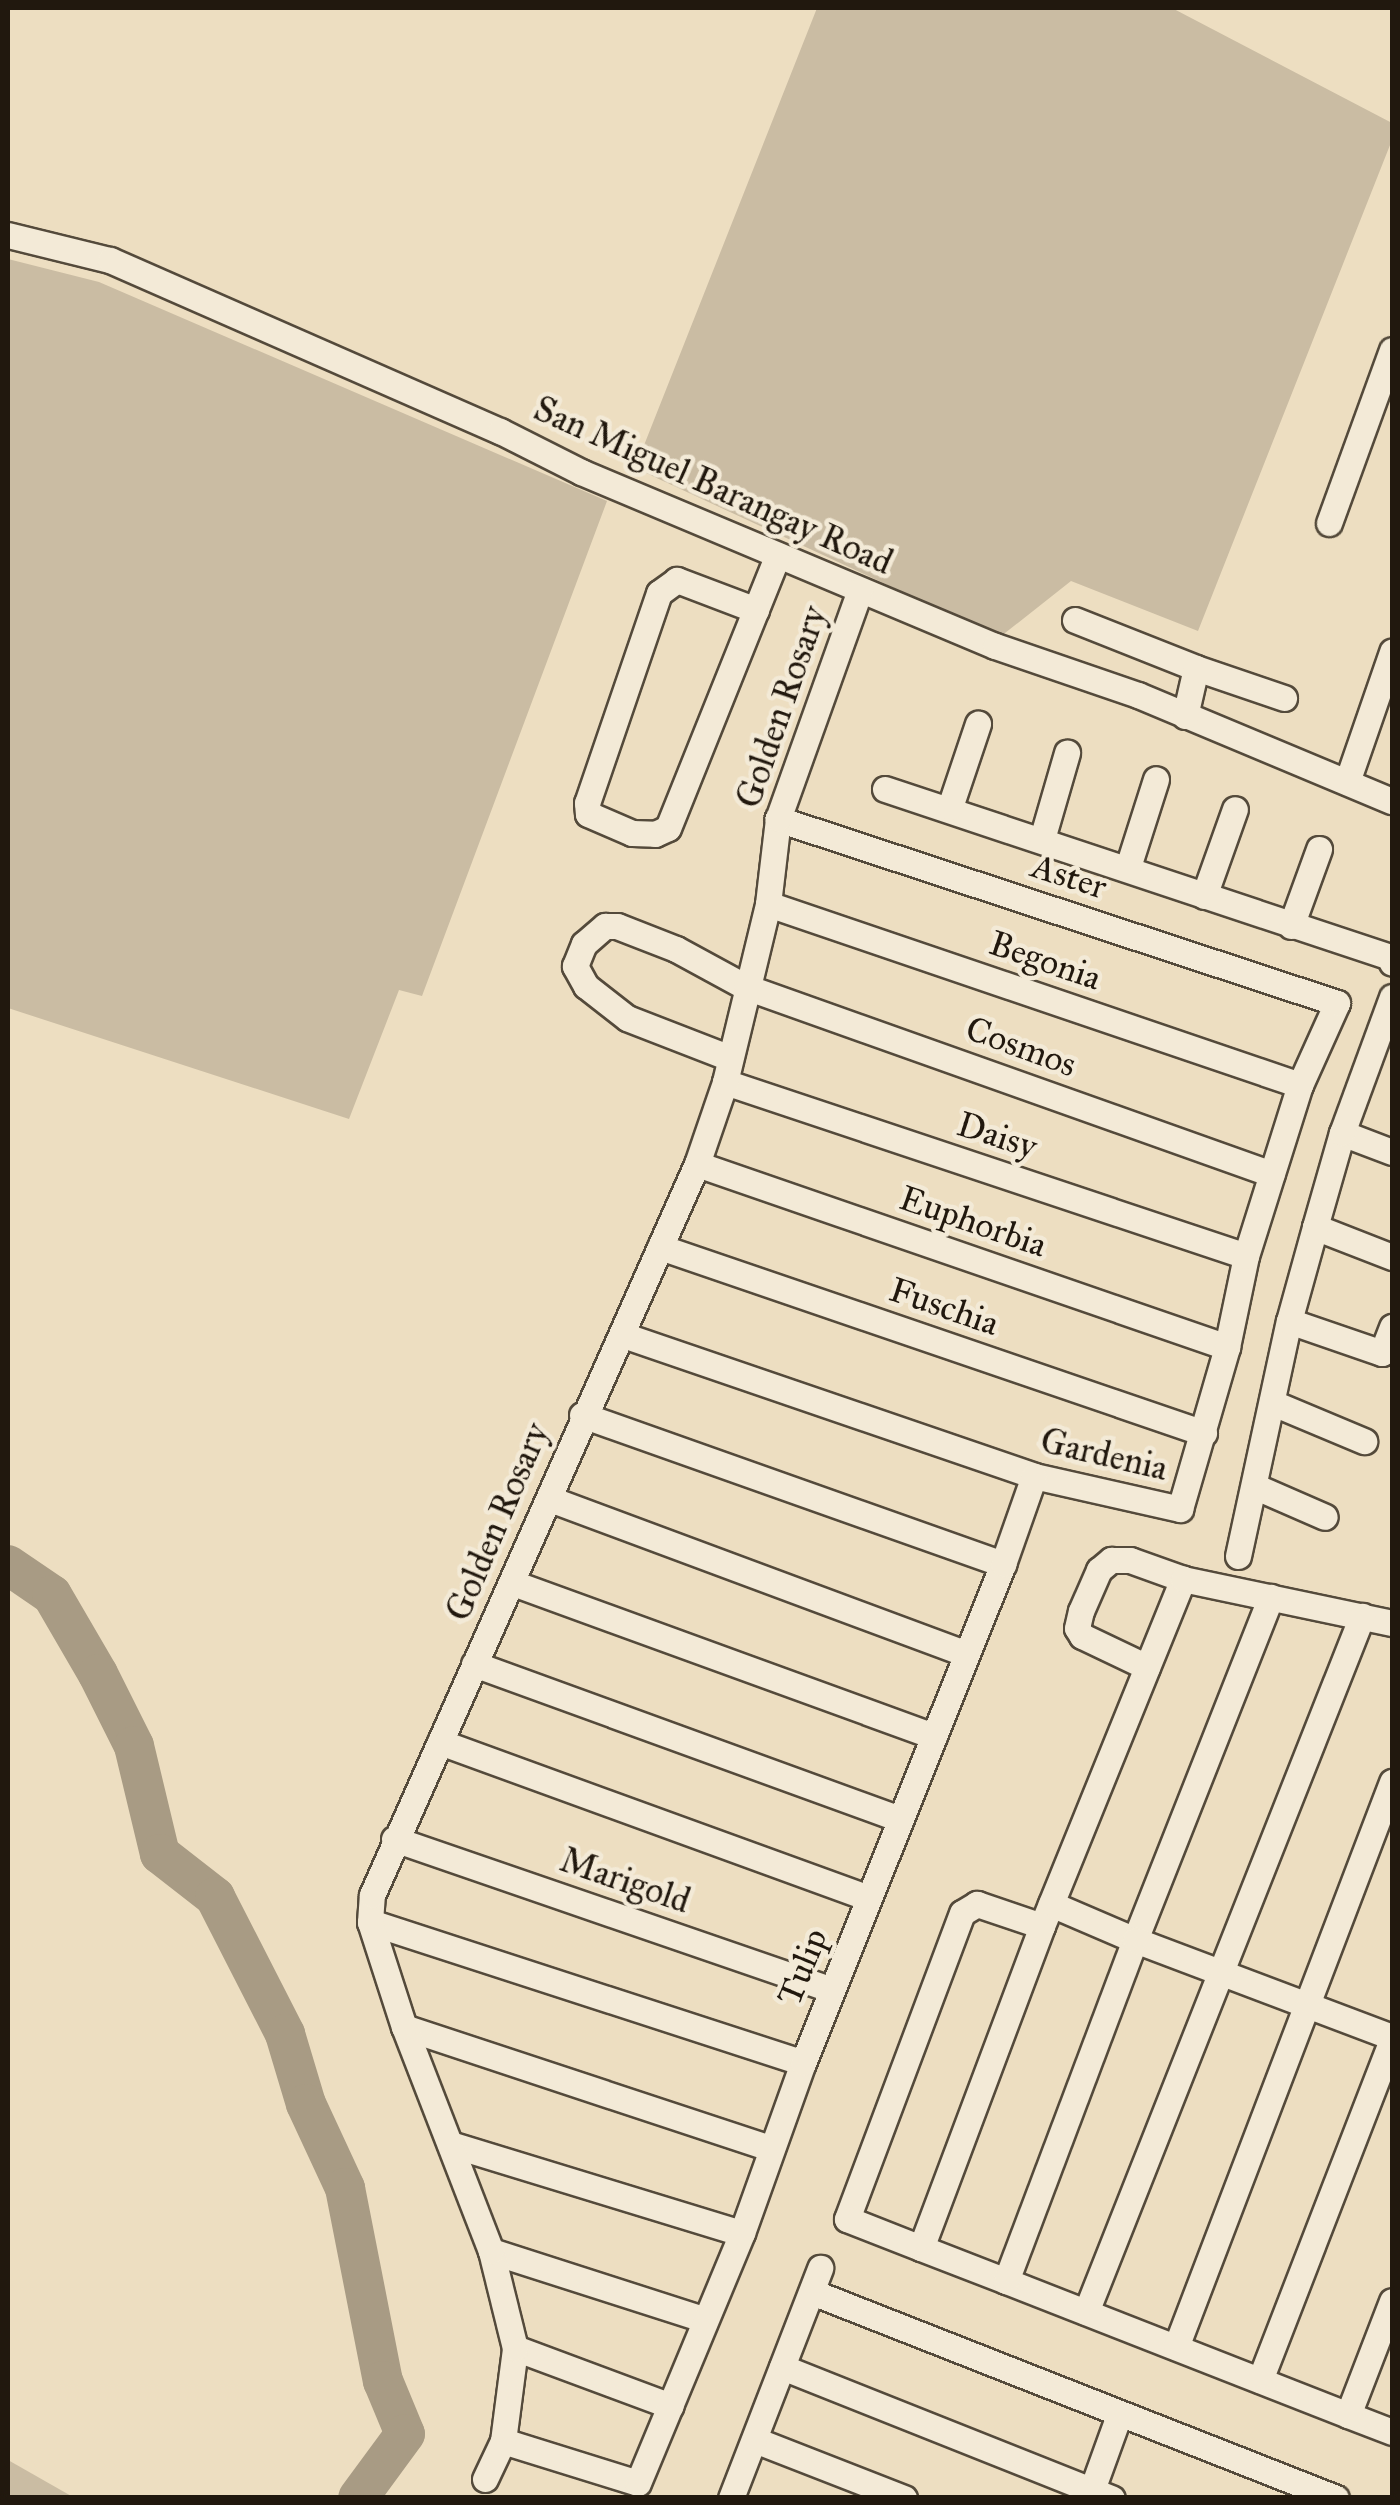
<!DOCTYPE html>
<style>
body{margin:0}
#map{position:relative;width:1400px;height:2505px;overflow:hidden;background:#eddec1;font-family:"IM FELL Great Primer",serif}
div>[style]{position:absolute}
.green>*{inset:0;background:#cabca3}
.river>*{height:40px;margin:-20px;padding:0 20px;transform-origin:20px;border-radius:20px;background:#a89b84}
.roads{filter:drop-shadow(2px 0 #544a3b) drop-shadow(-2px 0 #544a3b) drop-shadow(0 2px #544a3b) drop-shadow(0 -2px #544a3b)}
.minor>*{height:25px;margin:-12.5px;padding:0 12.5px;transform-origin:12.5px;border-radius:12.5px;background:#f3ead7}
span{translate:-50% -50%;white-space:nowrap;text-align:center;line-height:1.15;-webkit-text-stroke:9px #f3ead7;paint-order:stroke}
.street-label{font-size:35px;color:#21180e}
.frame{position:absolute;inset:0;border:10px solid #21180e;pointer-events:none}
</style>
<div id="map">
<div class="green">
<div style="clip-path:polygon(817px 8px,1172px 8px,1392px 123px,1392px 140px,1198px 631px,1071px 581px,1000px 637px,635px 468px)"></div>
<div style="clip-path:polygon(8px 259px,99px 282px,607px 501px,422px 996px,399px 990px,349px 1119px,8px 1008px)"></div>
<div style="clip-path:polygon(8px 2460px,73px 2497px,8px 2497px)"></div>
</div>
<div class="river">
<div style="left:8px;top:1565px;width:53px;rotate:34.3deg"></div>
<div style="left:52px;top:1595px;width:91px;rotate:59.8deg"></div>
<div style="left:98px;top:1674px;width:80px;rotate:63.4deg"></div>
<div style="left:134px;top:1746px;width:111px;rotate:76.5deg"></div>
<div style="left:160px;top:1854px;width:70px;rotate:38deg"></div>
<div style="left:215px;top:1897px;width:154px;rotate:62.9deg"></div>
<div style="left:285px;top:2034px;width:73px;rotate:73.3deg"></div>
<div style="left:306px;top:2104px;width:93px;rotate:65.1deg"></div>
<div style="left:345px;top:2188px;width:197px;rotate:78.9deg"></div>
<div style="left:383px;top:2381px;width:57px;rotate:67.5deg"></div>
<div style="left:405px;top:2434px;width:79px;rotate:126.3deg"></div>
</div>
<div class="roads">
<div class="minor">
<div style="left:8px;top:235px;width:105px;rotate:13.8deg"></div>
<div style="left:110px;top:260px;width:426px;rotate:23.7deg"></div>
<div style="left:500px;top:431px;width:91px;rotate:26.8deg"></div>
<div style="left:581px;top:472px;width:449px;rotate:22.8deg"></div>
<div style="left:995px;top:646px;width:151px;rotate:18.9deg"></div>
<div style="left:1138px;top:695px;width:275px;rotate:22.7deg"></div>
<div style="left:1329px;top:523px;width:184px;rotate:-70deg"></div>
<div style="left:756px;top:610px;width:85px;rotate:-159.2deg"></div>
<div style="left:677px;top:580px;width:22px;rotate:144deg"></div>
<div style="left:659px;top:593px;width:222px;rotate:108.9deg"></div>
<div style="left:587px;top:803px;width:11px;rotate:85deg"></div>
<div style="left:588px;top:814px;width:48px;rotate:23.4deg"></div>
<div style="left:632px;top:833px;width:23px;rotate:2deg"></div>
<div style="left:655px;top:834px;width:14px;rotate:-25deg"></div>
<div style="left:668px;top:828px;width:294px;rotate:-68.1deg"></div>
<div style="left:1075px;top:620px;width:130px;rotate:21.6deg"></div>
<div style="left:1185px;top:716px;width:49px;rotate:-77.1deg"></div>
<div style="left:1196px;top:668px;width:93px;rotate:18.8deg"></div>
<div style="left:1347px;top:782px;width:138px;rotate:-70.9deg"></div>
<div style="left:885px;top:789px;width:532px;rotate:18.4deg"></div>
<div style="left:1390px;top:957px;width:6px;rotate:72deg"></div>
<div style="left:950px;top:807px;width:88px;rotate:-71.4deg"></div>
<div style="left:1042px;top:839px;width:90px;rotate:-73.8deg"></div>
<div style="left:1128px;top:867px;width:92px;rotate:-72.3deg"></div>
<div style="left:1204px;top:896px;width:92px;rotate:-70.4deg"></div>
<div style="left:768px;top:904px;width:562px;rotate:18.79deg"></div>
<div style="left:1291px;top:926px;width:82px;rotate:-70deg"></div>
<div style="left:730px;top:1058px;width:110px;rotate:-158.8deg"></div>
<div style="left:627px;top:1018px;width:52px;rotate:-142deg"></div>
<div style="left:586px;top:986px;width:23px;rotate:-119deg"></div>
<div style="left:575px;top:966px;width:24px;rotate:-68deg"></div>
<div style="left:584px;top:944px;width:28px;rotate:-41deg"></div>
<div style="left:605px;top:926px;width:12px"></div>
<div style="left:617px;top:926px;width:63px;rotate:21.3deg"></div>
<div style="left:676px;top:949px;width:80px;rotate:28.5deg"></div>
<div style="left:746px;top:987px;width:558px;rotate:19.57deg"></div>
<div style="left:725px;top:1082px;width:549px;rotate:18.47deg"></div>
<div style="left:1342px;top:1133px;width:53px;rotate:20.8deg"></div>
<div style="left:697px;top:1164px;width:561px;rotate:19.05deg"></div>
<div style="left:1315px;top:1227px;width:83px;rotate:21.3deg"></div>
<div style="left:660px;top:1247px;width:575px;rotate:18.88deg"></div>
<div style="left:1289px;top:1321px;width:98px;rotate:19deg"></div>
<div style="left:1382px;top:1353px;width:28px;rotate:-69deg"></div>
<div style="left:623px;top:1335px;width:435px;rotate:18.9deg"></div>
<div style="left:1034px;top:1476px;width:150px;rotate:12.7deg"></div>
<div style="left:1180px;top:1509px;width:169px;rotate:-73.8deg"></div>
<div style="left:1227px;top:1347px;width:93px;rotate:-78.2deg"></div>
<div style="left:1246px;top:1256px;width:179px;rotate:-72.5deg"></div>
<div style="left:1300px;top:1085px;width:90px;rotate:-65.7deg"></div>
<div style="left:1337px;top:1003px;width:589px;rotate:-161.78deg"></div>
<div style="left:1273px;top:1403px;width:99px;rotate:22.7deg"></div>
<div style="left:582px;top:1415px;width:447px;rotate:19.5deg"></div>
<div style="left:1254px;top:1486px;width:77px;rotate:23.6deg"></div>
<div style="left:550px;top:1499px;width:444px;rotate:20.4deg"></div>
<div style="left:1238px;top:1556px;width:240px;rotate:-77.8deg"></div>
<div style="left:1289px;top:1321px;width:98px;rotate:-74.5deg"></div>
<div style="left:1315px;top:1227px;width:98px;rotate:-74deg"></div>
<div style="left:1342px;top:1133px;width:145px;rotate:-69.8deg"></div>
<div style="left:513px;top:1583px;width:448px;rotate:20deg"></div>
<div style="left:474px;top:1664px;width:454px;rotate:20deg"></div>
<div style="left:1147px;top:1667px;width:72px;rotate:-154.5deg"></div>
<div style="left:1082px;top:1636px;width:9px;rotate:-122deg"></div>
<div style="left:1077px;top:1628px;width:17px;rotate:-77deg"></div>
<div style="left:1081px;top:1611px;width:45px;rotate:-66.3deg"></div>
<div style="left:1099px;top:1570px;width:16px;rotate:-40deg"></div>
<div style="left:1111px;top:1560px;width:19px"></div>
<div style="left:1130px;top:1560px;width:56px;rotate:19.7deg"></div>
<div style="left:440px;top:1742px;width:456px;rotate:20deg"></div>
<div style="left:394px;top:1839px;width:463px;rotate:19deg"></div>
<div style="left:1051px;top:1904px;width:91px;rotate:23.2deg"></div>
<div style="left:1135px;top:1940px;width:369px;rotate:-68.4deg"></div>
<div style="left:370px;top:1922px;width:455px;rotate:18deg"></div>
<div style="left:1042px;top:1926px;width:375px;rotate:-67.9deg"></div>
<div style="left:1183px;top:1579px;width:214px;rotate:11.9deg"></div>
<div style="left:404px;top:2027px;width:385px;rotate:18.3deg"></div>
<div style="left:450px;top:2144px;width:305px;rotate:17deg"></div>
<div style="left:921px;top:2248px;width:344px;rotate:-69.4deg"></div>
<div style="left:1042px;top:1926px;width:69px;rotate:-161.3deg"></div>
<div style="left:977px;top:1904px;width:17px;rotate:149deg"></div>
<div style="left:962px;top:1913px;width:327px;rotate:110.6deg"></div>
<div style="left:847px;top:2219px;width:79px;rotate:21.4deg"></div>
<div style="left:921px;top:2248px;width:91px;rotate:21.2deg"></div>
<div style="left:1006px;top:2281px;width:367px;rotate:21.4deg"></div>
<div style="left:1348px;top:2415px;width:47px;rotate:21.1deg"></div>
<div style="left:491px;top:2251px;width:223px;rotate:17.8deg"></div>
<div style="left:1006px;top:2281px;width:365px;rotate:-69.3deg"></div>
<div style="left:1135px;top:1940px;width:275px;rotate:20.7deg"></div>
<div style="left:812px;top:2292px;width:563px;rotate:21.46deg"></div>
<div style="left:1086px;top:2312px;width:749px;rotate:-68.37deg"></div>
<div style="left:1176px;top:2347px;width:605px;rotate:-69.08deg"></div>
<div style="left:515px;top:2348px;width:166px;rotate:20.4deg"></div>
<div style="left:782px;top:2367px;width:355px;rotate:21.7deg"></div>
<div style="left:1260px;top:2380px;width:365px;rotate:-68.8deg"></div>
<div style="left:1348px;top:2415px;width:122px;rotate:-68.9deg"></div>
<div style="left:755px;top:2440px;width:160px;rotate:21.3deg"></div>
<div style="left:503px;top:2441px;width:141px;rotate:17.3deg"></div>
<div style="left:638px;top:2483px;width:271px;rotate:-67.4deg"></div>
<div style="left:742px;top:2233px;width:181px;rotate:-70.3deg"></div>
<div style="left:803px;top:2063px;width:538px;rotate:-68.16deg"></div>
<div style="left:1003px;top:1564px;width:93px;rotate:-70.6deg"></div>
<div style="left:485px;top:2479px;width:42px;rotate:-64.7deg"></div>
<div style="left:503px;top:2441px;width:94px;rotate:-82.6deg"></div>
<div style="left:515px;top:2348px;width:100px;rotate:-103.9deg"></div>
<div style="left:491px;top:2251px;width:240px;rotate:-111.2deg"></div>
<div style="left:404px;top:2027px;width:110px;rotate:-107.9deg"></div>
<div style="left:370px;top:1922px;width:27px;rotate:-86deg"></div>
<div style="left:372px;top:1895px;width:800px;rotate:-66.03deg"></div>
<div style="left:697px;top:1164px;width:87px;rotate:-71.1deg"></div>
<div style="left:725px;top:1082px;width:183px;rotate:-76.4deg"></div>
<div style="left:768px;top:904px;width:86px;rotate:-83.3deg"></div>
<div style="left:778px;top:819px;width:243px;rotate:-70.3deg"></div>
<div style="left:731px;top:2498px;width:247px;rotate:-68.8deg"></div>
<div style="left:1089px;top:2498px;width:88px;rotate:-70.1deg"></div>
</div>
</div>
<div class="street-label">
<span style="left:713px;top:486px;rotate:24deg">San Miguel Barangay Road</span>
<span style="left:782px;top:707px;rotate:-71deg">Golden Rosary</span>
<span style="left:1069px;top:877px;rotate:18deg">Aster</span>
<span style="left:1045px;top:961px;rotate:19deg">Begonia</span>
<span style="left:1021px;top:1047px;rotate:20deg">Cosmos</span>
<span style="left:997px;top:1136px;rotate:18deg">Daisy</span>
<span style="left:973px;top:1222px;rotate:19deg">Euphorbia</span>
<span style="left:944px;top:1307px;rotate:19deg">Fuschia</span>
<span style="left:1104px;top:1455px;rotate:13deg">Gardenia</span>
<span style="left:498px;top:1522px;rotate:-67deg">Golden Rosary</span>
<span style="left:625px;top:1881px;rotate:19deg">Marigold</span>
<span style="left:803px;top:1967px;rotate:-68deg">Tulip</span>
</div>
<div class="frame"></div>
</div>
